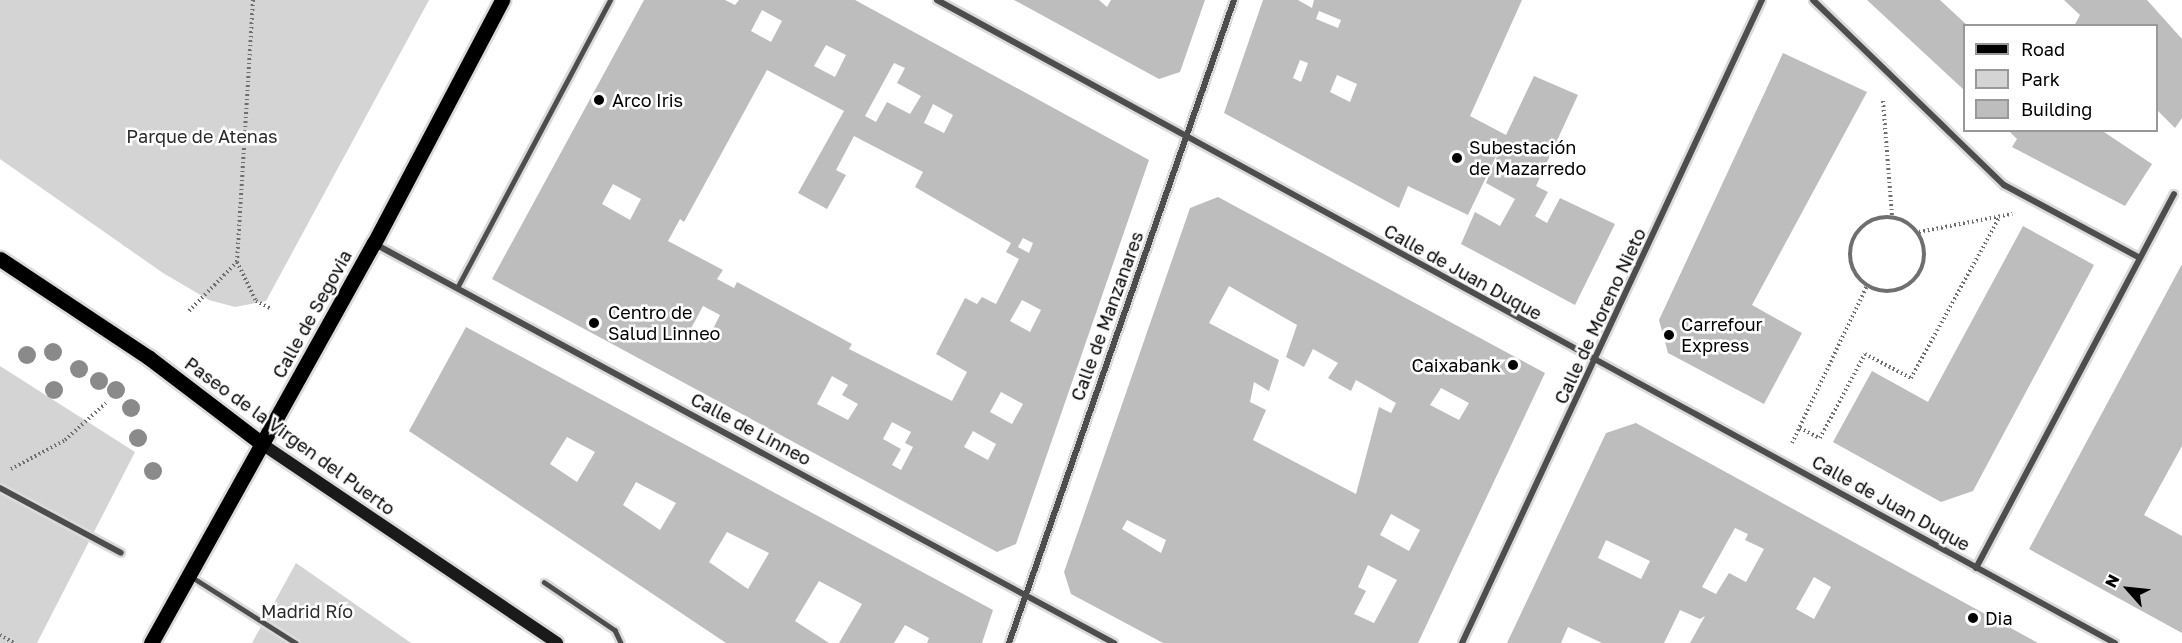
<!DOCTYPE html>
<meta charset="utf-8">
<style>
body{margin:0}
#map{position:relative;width:2182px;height:643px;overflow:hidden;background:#fff;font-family:"Golos Text",sans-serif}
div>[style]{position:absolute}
.green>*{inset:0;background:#d4d4d4}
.building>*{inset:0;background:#bdbdbd}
.path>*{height:4px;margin-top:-2px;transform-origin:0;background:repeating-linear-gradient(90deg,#6f6f6f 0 1.5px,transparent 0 4.5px)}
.path>.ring{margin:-2px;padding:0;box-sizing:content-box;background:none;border:4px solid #6f6f6f;border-radius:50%}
.roads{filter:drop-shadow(2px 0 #dbdbdb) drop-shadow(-2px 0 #dbdbdb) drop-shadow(0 2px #dbdbdb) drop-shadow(0 -2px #dbdbdb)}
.lane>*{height:4.5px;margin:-2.25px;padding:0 2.25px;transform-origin:2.25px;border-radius:2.25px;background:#4d4d4d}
.street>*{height:6px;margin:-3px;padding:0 3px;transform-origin:3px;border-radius:3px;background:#4d4d4d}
.secondary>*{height:12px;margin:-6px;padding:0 6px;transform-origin:6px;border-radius:6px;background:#1a1a1a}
.primary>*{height:15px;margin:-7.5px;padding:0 7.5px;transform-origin:7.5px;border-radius:7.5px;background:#000}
.trees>*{width:18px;height:18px;margin:-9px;border-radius:50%;background:#8a8a8a}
.dots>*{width:16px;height:16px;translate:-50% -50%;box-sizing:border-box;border:3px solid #fff;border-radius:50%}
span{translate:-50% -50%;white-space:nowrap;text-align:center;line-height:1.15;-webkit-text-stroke:5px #fff;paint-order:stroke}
.poi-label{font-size:18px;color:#000}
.left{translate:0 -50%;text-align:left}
.right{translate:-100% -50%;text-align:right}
.park-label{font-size:18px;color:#2b2b2b}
.street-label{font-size:18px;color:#000}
.legend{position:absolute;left:1963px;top:24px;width:195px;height:108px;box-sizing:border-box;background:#fff;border:2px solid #999;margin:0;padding:8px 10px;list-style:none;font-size:18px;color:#000}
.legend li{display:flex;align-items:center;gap:12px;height:30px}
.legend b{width:30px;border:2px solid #999}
.north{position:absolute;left:2098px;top:559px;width:60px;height:60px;-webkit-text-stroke:4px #fff;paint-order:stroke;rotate:297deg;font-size:16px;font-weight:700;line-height:24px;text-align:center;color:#000}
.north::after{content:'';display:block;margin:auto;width:21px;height:27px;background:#000;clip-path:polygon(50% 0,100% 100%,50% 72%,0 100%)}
</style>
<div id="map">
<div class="green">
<div style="clip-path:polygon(0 0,429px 0,266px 301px,235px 307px,209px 300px,163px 273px,0 159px)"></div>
<div style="clip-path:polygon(0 366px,135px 452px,37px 643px,0 643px)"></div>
<div style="clip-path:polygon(296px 563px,411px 643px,252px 643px)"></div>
</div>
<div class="building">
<div style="clip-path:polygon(evenodd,644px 0,725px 0,735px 5px,739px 0,855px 0,1149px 160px,1016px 544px,997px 552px,492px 279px,644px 0,762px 10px,782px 21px,771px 42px,751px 31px,762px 10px,644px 0,826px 45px,846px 55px,835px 77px,814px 66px,826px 45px,644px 0,894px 63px,905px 68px,897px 83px,921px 96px,910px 114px,887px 102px,876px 122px,865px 116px,894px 63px,644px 0,767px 70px,844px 111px,798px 193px,827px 209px,846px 175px,836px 170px,854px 136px,923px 172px,915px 187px,1011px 243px,1006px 252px,1019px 259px,996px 304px,982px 297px,977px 304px,965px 298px,936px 354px,967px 372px,952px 401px,849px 349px,852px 344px,737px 282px,734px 288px,717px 279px,723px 270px,668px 241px,680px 219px,684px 222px,767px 70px,644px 0,933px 104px,953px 115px,944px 133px,924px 123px,933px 104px,644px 0,613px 184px,641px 199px,630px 220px,602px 204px,613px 184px,644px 0,1023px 238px,1033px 243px,1029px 253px,1018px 247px,1023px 238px,644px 0,1022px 300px,1041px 310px,1030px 332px,1010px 321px,1022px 300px,644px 0,703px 306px,720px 315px,706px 343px,688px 334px,703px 306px,644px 0,832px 376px,848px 385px,842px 395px,858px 404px,848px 420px,817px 404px,832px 376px,644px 0,1001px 392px,1023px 404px,1012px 424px,990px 412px,1001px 392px,644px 0,892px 422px,911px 432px,905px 443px,913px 447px,901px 470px,892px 465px,901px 449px,883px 439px,892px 422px,644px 0,973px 431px,996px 444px,988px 460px,964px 447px,973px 431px)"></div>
<div style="clip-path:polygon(1014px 0,1099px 0,1107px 7px,1111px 0,1205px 0,1180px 72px,1159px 79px)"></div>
<div style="clip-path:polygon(evenodd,1263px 0,1298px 0,1312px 8px,1314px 0,1522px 0,1470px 116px,1506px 135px,1534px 76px,1578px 95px,1536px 186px,1548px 192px,1535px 216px,1547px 223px,1560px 198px,1615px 224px,1575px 305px,1461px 244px,1475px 212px,1500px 226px,1515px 199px,1486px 183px,1502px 144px,1468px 215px,1408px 186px,1399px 208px,1224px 113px,1263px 0,1319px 11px,1341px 20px,1338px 28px,1316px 19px,1319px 11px,1263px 0,1300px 60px,1308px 63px,1301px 82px,1293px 78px,1300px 60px,1263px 0,1337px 75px,1357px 84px,1350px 102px,1330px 92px,1337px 75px)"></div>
<div style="clip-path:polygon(1867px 0,1940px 0,1968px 26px,1964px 90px)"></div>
<div style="clip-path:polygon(2064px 0,2147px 0,2182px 39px,2182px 118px,2175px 128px,2157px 110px,2157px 26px,2074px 26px,2080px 15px)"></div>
<div style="clip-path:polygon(1783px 53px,1867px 92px,1752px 305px,1802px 333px,1764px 404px,1668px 353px,1659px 320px)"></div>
<div style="clip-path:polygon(2008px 130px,2101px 130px,2152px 164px,2125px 206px,2012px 147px,2017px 139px)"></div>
<div style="clip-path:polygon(evenodd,1218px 197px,1545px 373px,1418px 643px,1163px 643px,1071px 594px,1064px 572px,1190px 208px,1218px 197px,1229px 286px,1297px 325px,1286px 357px,1304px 367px,1313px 349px,1338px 363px,1328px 378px,1351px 391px,1356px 380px,1396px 403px,1391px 413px,1379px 407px,1356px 494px,1253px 440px,1266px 410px,1250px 402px,1254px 382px,1269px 391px,1279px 360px,1209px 323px,1229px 286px,1218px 197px,1441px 388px,1469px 403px,1459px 420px,1430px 405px,1441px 388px,1218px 197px,1391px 514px,1420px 530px,1409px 551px,1380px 535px,1391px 514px,1218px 197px,1127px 520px,1166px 540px,1161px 553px,1122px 529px,1127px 520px,1218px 197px,1368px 565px,1397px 580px,1374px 623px,1354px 614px,1366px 591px,1358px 587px,1368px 565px)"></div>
<div style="clip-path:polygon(2023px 226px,2094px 265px,1973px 491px,1941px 502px,1833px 442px,1872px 371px,1928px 402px)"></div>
<div style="clip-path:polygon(2182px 264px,2182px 446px,2144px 515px,2182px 536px,2182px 633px,2029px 549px)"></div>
<div style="clip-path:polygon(evenodd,466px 327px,993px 610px,982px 643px,927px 643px,929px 638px,905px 625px,894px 643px,839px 643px,862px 604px,819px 581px,795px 621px,829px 643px,726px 643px,409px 431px,466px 327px,567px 437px,595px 452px,577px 482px,550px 464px,567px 437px,466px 327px,636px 482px,676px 503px,660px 530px,623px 505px,636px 482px,466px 327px,727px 532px,769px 553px,748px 589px,709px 562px,727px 532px)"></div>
<div style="clip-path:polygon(evenodd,1636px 423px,1901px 568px,2038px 643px,1690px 643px,1705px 616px,1700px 619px,1680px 610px,1664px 643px,1602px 643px,1568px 627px,1561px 643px,1507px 643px,1606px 433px,1636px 423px,1735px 528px,1748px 534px,1745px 540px,1764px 549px,1746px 582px,1729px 573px,1716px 594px,1702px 587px,1735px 528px,1636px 423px,1606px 540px,1650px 561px,1641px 579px,1598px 558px,1606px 540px,1636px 423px,1814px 577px,1831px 587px,1814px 619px,1796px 609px,1814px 577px)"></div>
</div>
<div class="path">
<div style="left:253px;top:0;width:262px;rotate:93.5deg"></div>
<div style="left:237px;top:262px;width:43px;rotate:64deg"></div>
<div style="left:256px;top:301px;width:16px;rotate:27deg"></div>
<div style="left:1883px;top:101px;width:115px;rotate:85.5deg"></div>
<div class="ring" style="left:1850px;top:217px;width:70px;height:70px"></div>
<div style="left:1919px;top:232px;width:95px;rotate:-11deg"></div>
<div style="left:189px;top:311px;width:69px;rotate:-45.6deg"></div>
<div style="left:1800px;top:428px;width:22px;rotate:27deg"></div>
<div style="left:1820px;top:438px;width:95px;rotate:-61.8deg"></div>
<div style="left:1865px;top:354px;width:52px;rotate:27.6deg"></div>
<div style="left:1911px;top:378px;width:183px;rotate:-61.2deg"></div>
<div style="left:1792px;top:443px;width:174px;rotate:-64.5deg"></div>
<div style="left:11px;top:469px;width:61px;rotate:-28.2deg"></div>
<div style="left:65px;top:440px;width:55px;rotate:-42.1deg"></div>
<div style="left:0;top:635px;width:16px;rotate:30deg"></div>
</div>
<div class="roads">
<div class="lane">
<div style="left:457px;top:288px;width:326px;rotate:-62deg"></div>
<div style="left:192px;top:577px;width:123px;rotate:32.4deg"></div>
<div style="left:544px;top:582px;width:86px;rotate:34.1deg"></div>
<div style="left:615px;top:630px;width:14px;rotate:65deg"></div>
</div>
<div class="street">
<div style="left:937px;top:0;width:1342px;rotate:28.63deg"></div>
<div style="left:1813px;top:0;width:266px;rotate:44.1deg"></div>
<div style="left:2004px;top:185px;width:154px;rotate:28.2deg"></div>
<div style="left:375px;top:244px;width:840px;rotate:28.37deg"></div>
<div style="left:0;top:488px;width:137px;rotate:28.2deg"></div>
<div style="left:1976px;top:568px;width:423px;rotate:-62.1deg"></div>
<div style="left:1009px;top:643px;width:681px;rotate:-70.71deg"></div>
<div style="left:1462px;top:643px;width:710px;rotate:-64.99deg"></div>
</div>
<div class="secondary">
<div style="left:262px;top:444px;width:356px;rotate:34deg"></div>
</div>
<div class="primary">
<div style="left:0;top:259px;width:178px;rotate:33.5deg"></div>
<div style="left:148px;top:357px;width:143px;rotate:37.3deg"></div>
<div style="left:151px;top:643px;width:458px;rotate:-60.9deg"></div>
<div style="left:374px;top:243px;width:275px;rotate:-62.2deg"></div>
</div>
</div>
<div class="trees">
<div style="left:53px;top:352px"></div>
<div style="left:27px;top:355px"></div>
<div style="left:79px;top:369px"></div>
<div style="left:99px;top:381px"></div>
<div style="left:54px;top:390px"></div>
<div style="left:116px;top:390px"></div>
<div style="left:131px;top:408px"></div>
<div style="left:138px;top:438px"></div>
<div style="left:153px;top:471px"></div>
</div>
<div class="dots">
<div style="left:599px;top:100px;background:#000"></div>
<div style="left:1457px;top:158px;background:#000"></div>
<div style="left:594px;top:323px;background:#000"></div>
<div style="left:1669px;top:335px;background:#000"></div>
<div style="left:1513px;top:365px;background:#000"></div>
<div style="left:1973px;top:618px;background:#000"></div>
</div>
<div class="poi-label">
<span class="left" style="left:612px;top:100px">Arco Iris</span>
<span class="left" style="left:1469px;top:158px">Subestación<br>de Mazarredo</span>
<span class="left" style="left:608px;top:323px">Centro de<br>Salud Linneo</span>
<span class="left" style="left:1681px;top:335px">Carrefour<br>Express</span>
<span class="right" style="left:1501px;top:365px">Caixabank</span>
<span class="left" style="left:1985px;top:618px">Dia</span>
</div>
<div class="park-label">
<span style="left:202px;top:136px">Parque de Atenas</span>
<span style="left:307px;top:611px">Madrid Río</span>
</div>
<div class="street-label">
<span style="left:1463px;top:272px;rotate:29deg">Calle de Juan Duque</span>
<span style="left:312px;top:314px;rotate:-61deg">Calle de Segovia</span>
<span style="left:1107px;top:316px;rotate:-70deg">Calle de Manzanares</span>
<span style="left:1600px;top:316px;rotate:-65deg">Calle de Moreno Nieto</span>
<span style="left:751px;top:429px;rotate:28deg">Calle de Linneo</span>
<span style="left:290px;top:436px;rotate:36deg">Paseo de la Virgen del Puerto</span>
<span style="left:1891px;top:503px;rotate:29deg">Calle de Juan Duque</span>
</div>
<ul class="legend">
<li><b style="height:8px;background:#000"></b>Road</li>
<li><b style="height:16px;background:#d4d4d4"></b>Park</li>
<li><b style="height:16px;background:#bdbdbd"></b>Building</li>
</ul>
<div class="north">N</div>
</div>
